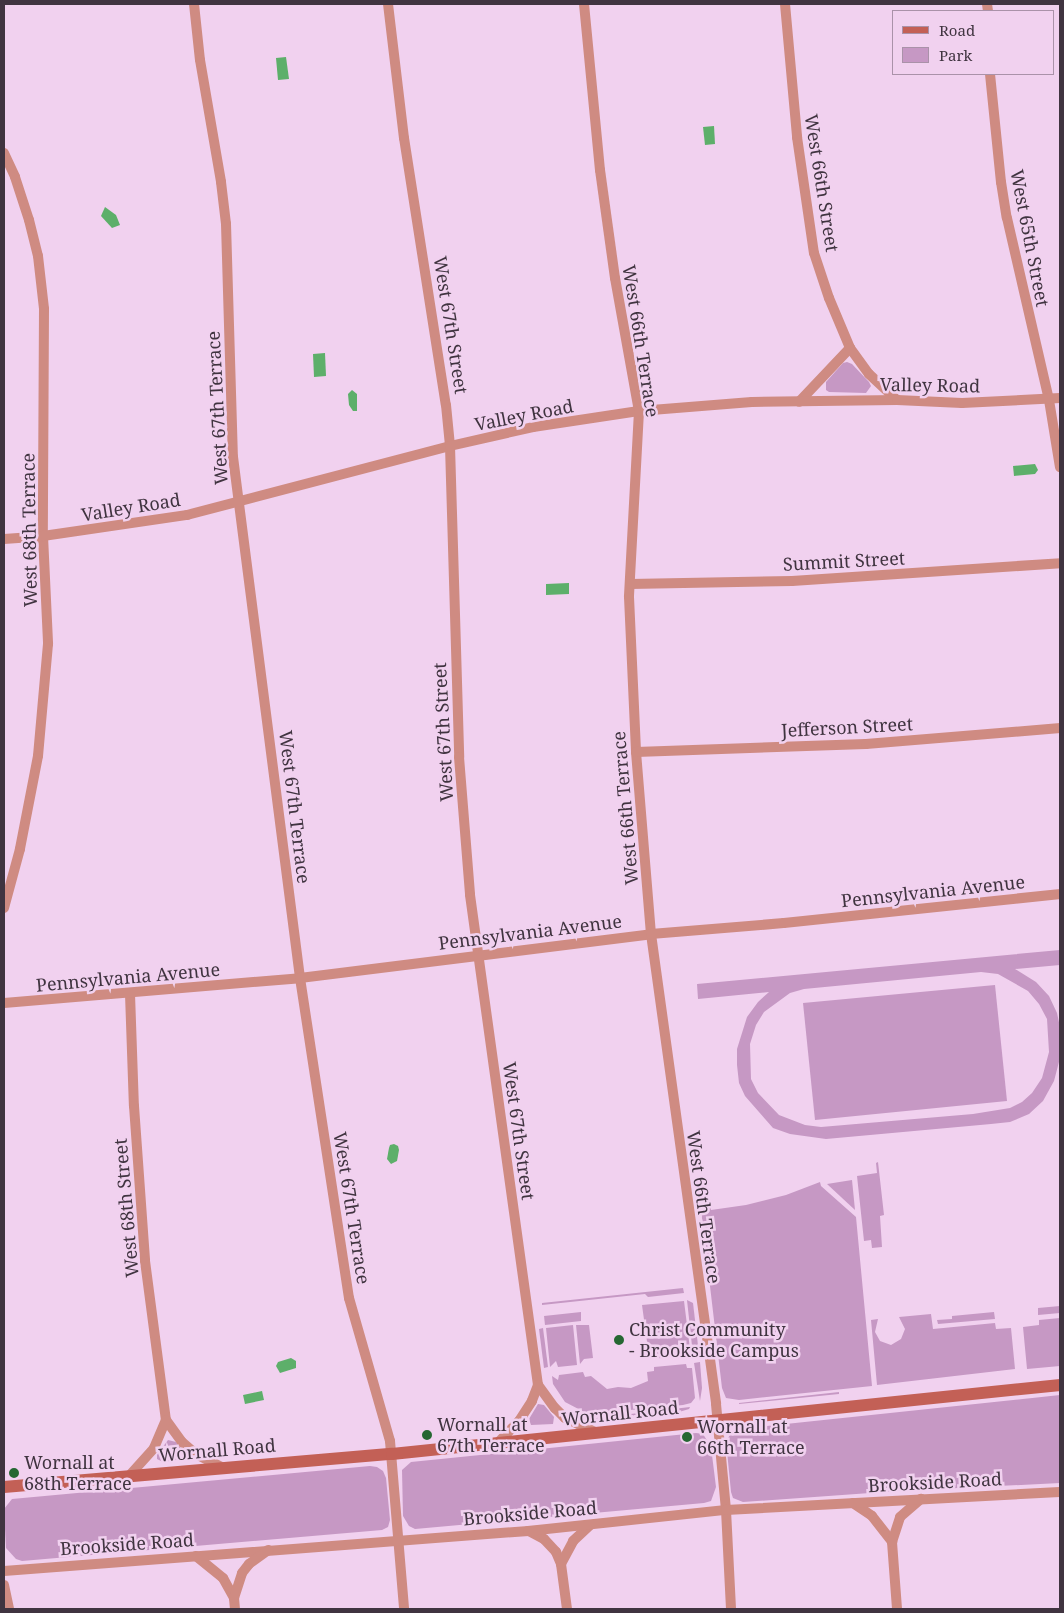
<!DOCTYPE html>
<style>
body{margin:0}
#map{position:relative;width:1064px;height:1613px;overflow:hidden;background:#f1d1ef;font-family:"Noto Serif",serif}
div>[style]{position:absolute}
.green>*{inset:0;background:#c698c4}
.water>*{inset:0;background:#5daf6a}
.street>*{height:10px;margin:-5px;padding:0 5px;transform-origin:5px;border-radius:5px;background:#cf8b82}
.secondary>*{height:12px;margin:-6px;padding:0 6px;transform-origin:6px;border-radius:6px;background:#c36056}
.dots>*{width:14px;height:14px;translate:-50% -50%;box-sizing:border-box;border:2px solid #f1d1ef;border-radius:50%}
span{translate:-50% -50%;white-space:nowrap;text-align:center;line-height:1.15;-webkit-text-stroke:5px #f1d1ef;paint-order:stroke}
.street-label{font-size:18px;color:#403440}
.poi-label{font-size:18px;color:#403440}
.left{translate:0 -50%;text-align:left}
.frame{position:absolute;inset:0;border:5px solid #403440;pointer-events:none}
.legend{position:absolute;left:892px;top:10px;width:162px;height:65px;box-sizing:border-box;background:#f1d1ef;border:1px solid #aa92a9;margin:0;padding:6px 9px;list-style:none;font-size:15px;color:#403440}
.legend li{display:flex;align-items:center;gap:10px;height:25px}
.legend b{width:25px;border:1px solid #aa92a9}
</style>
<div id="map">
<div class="green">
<div style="clip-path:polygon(847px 362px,852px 364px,869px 382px,871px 386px,866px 393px,829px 392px,826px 390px,826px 382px,843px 363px)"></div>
<div style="clip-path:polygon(evenodd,1060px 950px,1060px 965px,1015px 969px,1036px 982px,1049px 996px,1057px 1013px,1060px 1027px,1060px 1058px,1054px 1081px,1043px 1101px,1029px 1114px,1010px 1122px,991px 1124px,826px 1139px,790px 1134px,773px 1128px,745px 1096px,739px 1083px,737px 1065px,737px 1049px,747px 1017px,758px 1002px,769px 992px,698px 999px,697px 984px,1060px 950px,981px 972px,998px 974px,1028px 991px,1039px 1004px,1047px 1019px,1049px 1052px,1042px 1078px,1032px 1093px,1022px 1102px,1010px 1108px,973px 1114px,821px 1127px,805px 1125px,779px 1115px,758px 1093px,751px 1079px,750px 1044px,756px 1025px,764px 1012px,790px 993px,804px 989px,981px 972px)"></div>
<div style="clip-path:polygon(995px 985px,1007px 1101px,815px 1120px,803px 1003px)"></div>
<div style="clip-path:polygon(878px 1162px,884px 1215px,880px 1216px,882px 1247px,872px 1248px,871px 1240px,864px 1241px,857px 1176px,877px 1173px,876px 1163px)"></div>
<div style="clip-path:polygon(852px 1180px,855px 1210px,827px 1184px)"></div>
<div style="clip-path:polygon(820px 1182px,821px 1186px,856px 1217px,872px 1386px,739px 1400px,726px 1398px,722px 1388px,700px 1201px,708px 1198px,711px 1210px,746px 1205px,786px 1195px)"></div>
<div style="clip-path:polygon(683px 1288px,684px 1293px,648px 1297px,645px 1294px,542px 1305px,542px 1303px)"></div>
<div style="clip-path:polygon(687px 1300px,693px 1303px,699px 1354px,693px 1355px)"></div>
<div style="clip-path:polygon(684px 1301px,690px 1349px,685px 1351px,685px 1355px,653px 1359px,653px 1356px,649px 1356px,642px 1305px)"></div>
<div style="clip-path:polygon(1060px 1306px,1060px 1313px,1038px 1315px,1038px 1308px)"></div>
<div style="clip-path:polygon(581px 1312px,581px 1321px,545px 1325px,544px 1316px)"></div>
<div style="clip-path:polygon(994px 1312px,995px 1319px,938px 1324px,937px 1320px,952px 1319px,952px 1316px)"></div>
<div style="clip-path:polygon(931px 1314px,933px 1329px,995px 1323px,996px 1329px,1011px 1328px,1015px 1369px,877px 1385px,871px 1320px,878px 1319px,875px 1332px,880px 1341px,891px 1345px,901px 1339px,905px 1329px,899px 1317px)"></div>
<div style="clip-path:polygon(1060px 1318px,1060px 1366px,1027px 1369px,1023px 1327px,1039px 1325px,1039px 1320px)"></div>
<div style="clip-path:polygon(573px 1325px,577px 1365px,558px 1367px,556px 1361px,550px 1367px,546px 1328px)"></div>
<div style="clip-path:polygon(576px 1325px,589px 1325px,593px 1358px,584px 1359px,580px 1364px)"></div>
<div style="clip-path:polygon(543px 1328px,548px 1367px,544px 1368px,539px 1329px)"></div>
<div style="clip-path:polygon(700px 1362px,702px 1388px,700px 1401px,694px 1363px)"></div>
<div style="clip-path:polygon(686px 1364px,687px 1368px,692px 1368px,695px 1398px,691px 1403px,683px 1405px,588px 1414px,565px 1402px,553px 1384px,552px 1376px,558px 1380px,559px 1375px,583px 1372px,585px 1377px,591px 1376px,607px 1389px,618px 1387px,631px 1388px,648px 1381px,647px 1372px,654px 1371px,654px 1367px)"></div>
<div style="clip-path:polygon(839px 1392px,839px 1394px,739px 1404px,739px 1403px)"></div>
<div style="clip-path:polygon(1060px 1395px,1060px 1483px,898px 1491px,743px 1502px,733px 1498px,731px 1492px,726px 1441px,732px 1432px,738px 1429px)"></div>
<div style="clip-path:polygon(538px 1404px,544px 1405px,554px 1417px,553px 1424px,531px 1425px,529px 1419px)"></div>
<div style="clip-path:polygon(690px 1407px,689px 1409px,679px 1412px,588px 1419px)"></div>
<div style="clip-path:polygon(696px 1433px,703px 1434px,711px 1447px,716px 1487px,711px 1501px,704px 1503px,415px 1529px,409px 1526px,403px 1516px,402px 1470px,411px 1462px)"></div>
<div style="clip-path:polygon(168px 1440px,176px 1442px,184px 1452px,182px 1459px,163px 1462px,157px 1459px,157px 1455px)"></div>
<div style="clip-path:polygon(370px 1466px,377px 1467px,383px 1471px,386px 1478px,390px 1520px,388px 1527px,382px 1530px,22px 1561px,16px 1559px,6px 1548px,4px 1509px,12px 1499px)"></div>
</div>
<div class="water">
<div style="clip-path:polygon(286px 57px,289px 79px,278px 80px,276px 58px)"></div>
<div style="clip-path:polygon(714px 126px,715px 144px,705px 145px,703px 127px)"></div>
<div style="clip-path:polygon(105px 207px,116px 215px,120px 225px,112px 228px,101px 216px)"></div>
<div style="clip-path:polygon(325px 353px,326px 376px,314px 377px,313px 354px)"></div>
<div style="clip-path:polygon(352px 390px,357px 394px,357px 411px,353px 411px,349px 405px,348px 394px)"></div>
<div style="clip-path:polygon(1035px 464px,1038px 470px,1035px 474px,1014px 476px,1013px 466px)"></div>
<div style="clip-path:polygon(569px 583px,569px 594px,546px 595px,546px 584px)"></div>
<div style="clip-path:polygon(394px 1144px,398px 1146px,399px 1150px,397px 1161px,391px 1164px,387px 1159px,389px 1148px,390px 1145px)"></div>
<div style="clip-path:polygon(291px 1358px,296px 1361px,296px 1368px,280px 1373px,276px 1366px,278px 1362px)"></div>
<div style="clip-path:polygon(262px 1391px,264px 1400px,245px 1404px,243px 1395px)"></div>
</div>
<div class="street">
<div style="left:194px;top:4px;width:56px;rotate:83.9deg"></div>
<div style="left:200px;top:60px;width:124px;rotate:80.2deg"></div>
<div style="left:221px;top:182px;width:42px;rotate:83.2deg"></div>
<div style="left:226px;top:224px;width:233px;rotate:88.3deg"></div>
<div style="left:233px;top:457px;width:525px;rotate:82.67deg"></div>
<div style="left:300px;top:978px;width:324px;rotate:81.3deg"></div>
<div style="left:349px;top:1298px;width:149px;rotate:74deg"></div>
<div style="left:390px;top:1441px;width:169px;rotate:85.2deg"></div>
<div style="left:388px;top:4px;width:135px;rotate:83.2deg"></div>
<div style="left:404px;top:138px;width:270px;rotate:81.1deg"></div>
<div style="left:446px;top:405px;width:41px;rotate:84.4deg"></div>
<div style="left:450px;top:446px;width:311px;rotate:88.3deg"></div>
<div style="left:459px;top:757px;width:138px;rotate:85.4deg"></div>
<div style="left:470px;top:895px;width:495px;rotate:82.1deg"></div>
<div style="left:538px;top:1385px;width:17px;rotate:111deg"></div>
<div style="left:532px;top:1401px;width:24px;rotate:123deg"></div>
<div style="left:519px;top:1421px;width:32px;rotate:134deg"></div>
<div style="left:584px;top:4px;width:167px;rotate:84.5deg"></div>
<div style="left:600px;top:170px;width:109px;rotate:82.1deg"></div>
<div style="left:615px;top:278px;width:135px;rotate:79.8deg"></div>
<div style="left:639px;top:411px;width:186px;rotate:93.1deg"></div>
<div style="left:629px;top:597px;width:155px;rotate:87.4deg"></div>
<div style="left:636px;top:752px;width:183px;rotate:85.3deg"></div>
<div style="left:651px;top:934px;width:474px;rotate:82.1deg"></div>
<div style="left:716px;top:1404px;width:106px;rotate:84.6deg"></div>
<div style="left:726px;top:1510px;width:99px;rotate:87.1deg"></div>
<div style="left:785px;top:4px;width:134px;rotate:84.8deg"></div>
<div style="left:797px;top:137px;width:117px;rotate:81.7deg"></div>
<div style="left:814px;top:253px;width:47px;rotate:71.6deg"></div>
<div style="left:829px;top:298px;width:54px;rotate:67.2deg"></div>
<div style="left:850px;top:348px;width:74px;rotate:133.4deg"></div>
<div style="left:987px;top:4px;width:7px;rotate:82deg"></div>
<div style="left:990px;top:74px;width:109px;rotate:84.2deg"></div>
<div style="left:1001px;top:182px;width:36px;rotate:81deg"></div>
<div style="left:1007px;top:218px;width:187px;rotate:77deg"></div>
<div style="left:1049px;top:400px;width:68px;rotate:80.7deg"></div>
<div style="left:4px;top:153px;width:26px;rotate:65deg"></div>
<div style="left:15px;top:177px;width:45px;rotate:72deg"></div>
<div style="left:29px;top:220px;width:37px;rotate:76deg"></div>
<div style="left:38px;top:256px;width:53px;rotate:83.5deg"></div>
<div style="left:44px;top:309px;width:227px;rotate:90.3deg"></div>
<div style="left:43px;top:536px;width:108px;rotate:87.3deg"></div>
<div style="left:48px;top:644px;width:112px;rotate:95.1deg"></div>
<div style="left:38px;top:756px;width:95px;rotate:101deg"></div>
<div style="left:20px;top:849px;width:61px;rotate:105.2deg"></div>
<div style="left:850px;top:348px;width:32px;rotate:54deg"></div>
<div style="left:869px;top:374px;width:38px;rotate:43deg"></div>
<div style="left:4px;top:539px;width:39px;rotate:-4deg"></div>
<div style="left:43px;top:536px;width:146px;rotate:-8.3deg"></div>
<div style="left:187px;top:515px;width:272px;rotate:-14.7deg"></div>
<div style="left:450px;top:446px;width:85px;rotate:-12.9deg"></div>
<div style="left:533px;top:427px;width:107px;rotate:-8.6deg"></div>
<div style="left:639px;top:411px;width:113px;rotate:-4.6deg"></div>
<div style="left:752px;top:402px;width:145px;rotate:-0.8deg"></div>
<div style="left:897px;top:400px;width:65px;rotate:2.6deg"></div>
<div style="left:962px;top:403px;width:98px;rotate:-2.9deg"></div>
<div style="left:630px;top:584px;width:162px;rotate:-1.1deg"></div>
<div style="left:792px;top:581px;width:269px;rotate:-3.8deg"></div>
<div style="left:636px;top:752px;width:230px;rotate:-2deg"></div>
<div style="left:866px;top:744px;width:195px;rotate:-4.7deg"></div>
<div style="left:130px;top:994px;width:112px;rotate:88deg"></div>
<div style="left:134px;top:1106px;width:155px;rotate:85.9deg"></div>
<div style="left:145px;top:1261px;width:160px;rotate:82.5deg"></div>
<div style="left:166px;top:1420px;width:27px;rotate:54deg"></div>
<div style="left:182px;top:1442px;width:18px;rotate:41deg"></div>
<div style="left:196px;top:1454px;width:28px;rotate:27deg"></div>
<div style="left:4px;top:1003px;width:297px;rotate:-4.8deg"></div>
<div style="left:300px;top:978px;width:354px;rotate:-7.1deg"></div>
<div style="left:651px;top:934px;width:133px;rotate:-4.7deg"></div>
<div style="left:784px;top:923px;width:278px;rotate:-6deg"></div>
<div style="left:538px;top:1385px;width:29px;rotate:54deg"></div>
<div style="left:555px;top:1408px;width:14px;rotate:45deg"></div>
<div style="left:565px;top:1418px;width:35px;rotate:25deg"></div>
<div style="left:129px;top:1476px;width:38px;rotate:-48deg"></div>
<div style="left:154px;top:1448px;width:30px;rotate:-67deg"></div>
<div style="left:853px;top:1503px;width:23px;rotate:34deg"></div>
<div style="left:872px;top:1516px;width:33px;rotate:52deg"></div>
<div style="left:892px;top:1542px;width:67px;rotate:85.7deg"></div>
<div style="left:529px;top:1531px;width:17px;rotate:28deg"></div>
<div style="left:544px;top:1539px;width:18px;rotate:47deg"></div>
<div style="left:556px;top:1552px;width:13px;rotate:67deg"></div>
<div style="left:561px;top:1564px;width:45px;rotate:82.4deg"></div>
<div style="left:892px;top:1542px;width:26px;rotate:-72deg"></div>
<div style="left:900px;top:1517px;width:28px;rotate:-41deg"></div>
<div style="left:196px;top:1556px;width:35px;rotate:39deg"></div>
<div style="left:223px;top:1578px;width:23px;rotate:61deg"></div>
<div style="left:234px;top:1598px;width:11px;rotate:85deg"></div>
<div style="left:561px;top:1564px;width:26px;rotate:-62deg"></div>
<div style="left:573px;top:1541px;width:23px;rotate:-43deg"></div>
<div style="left:4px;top:1571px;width:526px;rotate:-4.37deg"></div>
<div style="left:528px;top:1531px;width:199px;rotate:-6.1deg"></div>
<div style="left:726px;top:1510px;width:334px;rotate:-3.1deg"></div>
<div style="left:4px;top:1585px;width:25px;rotate:78deg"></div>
<div style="left:234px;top:1598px;width:26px;rotate:-72deg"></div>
<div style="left:242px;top:1573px;width:11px;rotate:-52deg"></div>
<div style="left:249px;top:1564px;width:24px;rotate:-36deg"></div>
</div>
<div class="secondary">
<div style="left:4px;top:1487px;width:389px;rotate:-4.9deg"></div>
<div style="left:392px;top:1454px;width:672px;rotate:-5.9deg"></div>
</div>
<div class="dots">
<div style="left:619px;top:1340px;background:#256732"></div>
<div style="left:427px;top:1435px;background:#256732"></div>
<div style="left:687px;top:1437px;background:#256732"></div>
<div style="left:14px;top:1473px;background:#256732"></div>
</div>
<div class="street-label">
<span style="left:822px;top:183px;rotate:81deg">West 66th Street</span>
<span style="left:1030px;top:238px;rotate:79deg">West 65th Street</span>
<span style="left:451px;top:325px;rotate:81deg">West 67th Street</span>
<span style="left:641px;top:341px;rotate:81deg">West 66th Terrace</span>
<span style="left:930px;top:385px;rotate:1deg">Valley Road</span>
<span style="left:217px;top:408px;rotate:-93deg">West 67th Terrace</span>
<span style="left:524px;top:415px;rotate:-11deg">Valley Road</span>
<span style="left:131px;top:507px;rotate:-9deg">Valley Road</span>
<span style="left:29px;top:530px;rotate:-91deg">West 68th Terrace</span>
<span style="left:844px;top:561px;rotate:-3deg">Summit Street</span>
<span style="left:847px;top:727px;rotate:-3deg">Jefferson Street</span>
<span style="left:443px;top:732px;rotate:-93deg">West 67th Street</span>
<span style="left:295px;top:807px;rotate:83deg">West 67th Terrace</span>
<span style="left:625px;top:808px;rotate:-95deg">West 66th Terrace</span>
<span style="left:933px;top:891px;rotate:-6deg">Pennsylvania Avenue</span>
<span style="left:530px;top:932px;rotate:-7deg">Pennsylvania Avenue</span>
<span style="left:128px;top:977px;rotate:-5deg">Pennsylvania Avenue</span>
<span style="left:519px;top:1131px;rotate:82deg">West 67th Street</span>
<span style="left:704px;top:1207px;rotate:82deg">West 66th Terrace</span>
<span style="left:126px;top:1208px;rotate:-95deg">West 68th Street</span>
<span style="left:352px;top:1208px;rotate:81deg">West 67th Terrace</span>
<span style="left:620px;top:1413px;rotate:-6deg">Wornall Road</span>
<span style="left:217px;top:1450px;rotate:-5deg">Wornall Road</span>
<span style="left:935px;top:1482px;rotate:-3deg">Brookside Road</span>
<span style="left:530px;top:1513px;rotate:-5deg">Brookside Road</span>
<span style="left:127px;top:1544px;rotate:-4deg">Brookside Road</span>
</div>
<div class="poi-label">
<span class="left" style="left:629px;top:1340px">Christ Community<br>- Brookside Campus</span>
<span class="left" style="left:437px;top:1435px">Wornall at<br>67th Terrace</span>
<span class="left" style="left:697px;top:1437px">Wornall at<br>66th Terrace</span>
<span class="left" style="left:24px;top:1473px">Wornall at<br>68th Terrace</span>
</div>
<div class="frame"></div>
<ul class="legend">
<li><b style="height:6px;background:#c36056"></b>Road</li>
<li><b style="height:14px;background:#c698c4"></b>Park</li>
</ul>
</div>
